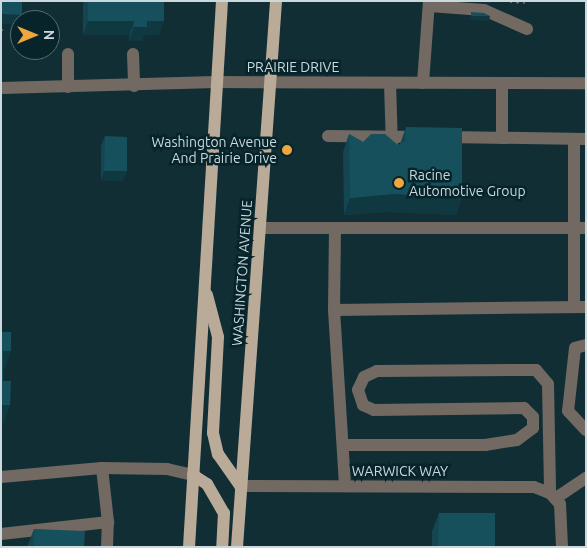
<!DOCTYPE html>
<style>
body{margin:0}
#map{position:relative;width:587px;height:548px;overflow:hidden;background:#122e35;font-family:Ubuntu,sans-serif}
div>[style]{position:absolute}
.path>*{height:2.5px;margin-top:-1.25px;transform-origin:0;background:repeating-linear-gradient(90deg,#566e74 0 2.5px,transparent 0 6.5px)}
.minor>*{height:12px;margin:-6px;padding:0 6px;transform-origin:6px;border-radius:6px;background:#726a62}
.major>*{height:12px;margin:-6px;padding:0 6px;transform-origin:6px;border-radius:6px;background:#baab99}
.wall>*{inset:0;background:#144550}
.shaded-wall>*{inset:0;background:#103841}
.building>*{inset:0;background:#17505d}
.dots>*{width:14px;height:14px;translate:-50% -50%;box-sizing:border-box;border:2px solid #07242b;border-radius:50%}
span{translate:-50% -50%;white-space:nowrap;text-align:center;line-height:1.15;-webkit-text-stroke:5px #07242b;paint-order:stroke}
.street-label{font-size:14px;color:#c9d9dd}
.poi-label{font-size:14px;color:#c9d9dd}
.right{translate:-100% -50%;text-align:right}
.left{translate:0 -50%;text-align:left}
.frame{position:absolute;inset:0;border:2px solid #c9d9dd;pointer-events:none}
.north{position:absolute;left:10px;top:10px;width:50px;height:50px;box-sizing:border-box;background:#07242b;border:1px solid #556c72;border-radius:50%;rotate:90deg;font-size:14px;font-weight:700;line-height:20px;text-align:center;color:#c9d9dd}
.north::after{content:'';display:block;margin:auto;width:18px;height:22px;background:#f0a63f;clip-path:polygon(50% 0,100% 100%,50% 72%,0 100%)}
</style>
<div id="map">
<div class="path">
<div style="left:510px;top:1px;width:19px;rotate:3deg"></div>
<div style="left:1px;top:29px;width:6px;rotate:45deg"></div>
</div>
<div class="minor">
<div style="left:429px;top:6px;width:55px;rotate:4.2deg"></div>
<div style="left:484px;top:10px;width:47px;rotate:23.8deg"></div>
<div style="left:68px;top:54px;width:33px;rotate:90deg"></div>
<div style="left:133px;top:54px;width:32px;rotate:88deg"></div>
<div style="left:390px;top:83px;width:62px;rotate:88.2deg"></div>
<div style="left:423px;top:83px;width:82px;rotate:-85.8deg"></div>
<div style="left:502px;top:83px;width:55px;rotate:90deg"></div>
<div style="left:1px;top:88px;width:215px;rotate:-1.6deg"></div>
<div style="left:216px;top:82px;width:370px;rotate:0.2deg"></div>
<div style="left:328px;top:136px;width:90px;rotate:0.6deg"></div>
<div style="left:446px;top:137px;width:140px;rotate:0.8deg"></div>
<div style="left:574px;top:139px;width:168px;rotate:90deg"></div>
<div style="left:260px;top:228px;width:326px"></div>
<div style="left:335px;top:228px;width:82px;rotate:90.7deg"></div>
<div style="left:334px;top:310px;width:252px;rotate:-0.7deg"></div>
<div style="left:334px;top:310px;width:176px;rotate:86.4deg"></div>
<div style="left:586px;top:345px;width:11px;rotate:165deg"></div>
<div style="left:575px;top:348px;width:63px;rotate:96.3deg"></div>
<div style="left:568px;top:411px;width:26px;rotate:47deg"></div>
<div style="left:343px;top:445px;width:142px"></div>
<div style="left:485px;top:445px;width:32px;rotate:-9deg"></div>
<div style="left:517px;top:440px;width:20px;rotate:-37deg"></div>
<div style="left:533px;top:428px;width:11px;rotate:-90deg"></div>
<div style="left:533px;top:417px;width:13px;rotate:-135deg"></div>
<div style="left:524px;top:408px;width:150px;rotate:179.2deg"></div>
<div style="left:374px;top:410px;width:12px;rotate:-156deg"></div>
<div style="left:363px;top:405px;width:16px;rotate:-108deg"></div>
<div style="left:358px;top:390px;width:14px;rotate:-65deg"></div>
<div style="left:364px;top:377px;width:14px;rotate:-25deg"></div>
<div style="left:377px;top:371px;width:159px;rotate:-0.4deg"></div>
<div style="left:536px;top:370px;width:18px;rotate:49deg"></div>
<div style="left:548px;top:384px;width:109px;rotate:88.9deg"></div>
<div style="left:1px;top:477px;width:101px;rotate:-5.1deg"></div>
<div style="left:102px;top:468px;width:65px;rotate:0.9deg"></div>
<div style="left:167px;top:469px;width:27px;rotate:13deg"></div>
<div style="left:240px;top:486px;width:294px;rotate:0.2deg"></div>
<div style="left:534px;top:487px;width:17px;rotate:21deg"></div>
<div style="left:550px;top:493px;width:15px;rotate:48deg"></div>
<div style="left:560px;top:504px;width:43px;rotate:87.3deg"></div>
<div style="left:556px;top:498px;width:36px;rotate:-34deg"></div>
<div style="left:1px;top:534px;width:108px;rotate:-6.4deg"></div>
<div style="left:108px;top:522px;width:54px;rotate:-96.3deg"></div>
<div style="left:107px;top:547px;width:25px;rotate:-88deg"></div>
</div>
<div class="major">
<div style="left:207px;top:295px;width:43px;rotate:75.3deg"></div>
<div style="left:218px;top:337px;width:96px;rotate:93deg"></div>
<div style="left:213px;top:433px;width:22px;rotate:77deg"></div>
<div style="left:218px;top:454px;width:39px;rotate:55deg"></div>
<div style="left:193px;top:475px;width:17px;rotate:33deg"></div>
<div style="left:207px;top:484px;width:34px;rotate:60deg"></div>
<div style="left:224px;top:513px;width:34px;rotate:93deg"></div>
<div style="left:189px;top:547px;width:547px;rotate:-86.54deg"></div>
<div style="left:237px;top:547px;width:547px;rotate:-85.91deg"></div>
</div>
<div class="wall">
<div style="clip-path:polygon(84px 1px,164px 1px,159px 35px,144px 35px,142px 41px,129px 41px,129px 35px,83px 35px,83px 5px)"></div>
<div style="clip-path:polygon(406px 127px,462px 197px,456px 215px,386px 212px,344px 215px,343px 152px,349px 134px,363px 142px,398px 145px,400px 144px)"></div>
<div style="clip-path:polygon(105px 136px,123px 181px,101px 180px,101px 146px)"></div>
<div style="clip-path:polygon(439px 513px,495px 547px,432px 547px,432px 531px)"></div>
<div style="clip-path:polygon(34px 529px,84px 547px,27px 547px)"></div>
</div>
<div class="shaded-wall">
<div style="clip-path:polygon(473px 1px,491px 1px,490px 4px)"></div>
<div style="clip-path:polygon(1px 14px,22px 15px,18px 24px,1px 24px)"></div>
<div style="clip-path:polygon(471px 16px,490px 16px,489px 21px,469px 20px)"></div>
<div style="clip-path:polygon(88px 21px,134px 21px,129px 35px,83px 35px)"></div>
<div style="clip-path:polygon(147px 21px,164px 21px,159px 35px,144px 35px,142px 41px,129px 41px,134px 27px)"></div>
<div style="clip-path:polygon(104px 171px,127px 171px,123px 181px,101px 180px)"></div>
<div style="clip-path:polygon(393px 194px,462px 197px,456px 215px,386px 212px,344px 215px,350px 198px)"></div>
<div style="clip-path:polygon(3px 351px,11px 351px,5px 369px,1px 369px)"></div>
<div style="clip-path:polygon(1px 405px,10px 405px,4px 423px,1px 423px)"></div>
</div>
<div class="building">
<div style="clip-path:polygon(1px 1px,22px 1px,22px 15px,1px 14px)"></div>
<div style="clip-path:polygon(88px 1px,164px 1px,164px 21px,147px 21px,147px 27px,134px 27px,134px 21px,88px 21px)"></div>
<div style="clip-path:polygon(471px 12px,484px 13px,490px 16px,471px 16px)"></div>
<div style="clip-path:polygon(406px 127px,462px 128px,462px 197px,393px 194px,350px 198px,349px 134px,363px 142px,371px 134px,385px 134px,398px 145px,405px 141px)"></div>
<div style="clip-path:polygon(105px 136px,127px 137px,127px 171px,104px 171px)"></div>
<div style="clip-path:polygon(1px 332px,11px 332px,11px 351px,3px 351px,3px 381px,11px 381px,10px 405px,1px 405px)"></div>
<div style="clip-path:polygon(439px 513px,495px 513px,495px 547px,438px 547px)"></div>
<div style="clip-path:polygon(34px 529px,85px 531px,84px 547px,33px 547px)"></div>
</div>
<div class="dots">
<div style="left:287px;top:150px;background:#f0a63f"></div>
<div style="left:399px;top:183px;background:#f0a63f"></div>
</div>
<div class="street-label">
<span style="left:293px;top:67px">PRAIRIE DRIVE</span>
<span style="left:242px;top:273px;rotate:-86deg">WASHINGTON AVENUE</span>
<span style="left:400px;top:471px">WARWICK WAY</span>
</div>
<div class="poi-label">
<span class="right" style="left:277px;top:150px">Washington Avenue<br>And Prairie Drive</span>
<span class="left" style="left:409px;top:183px">Racine<br>Automotive Group</span>
</div>
<div class="frame"></div>
<div class="north">N</div>
</div>
